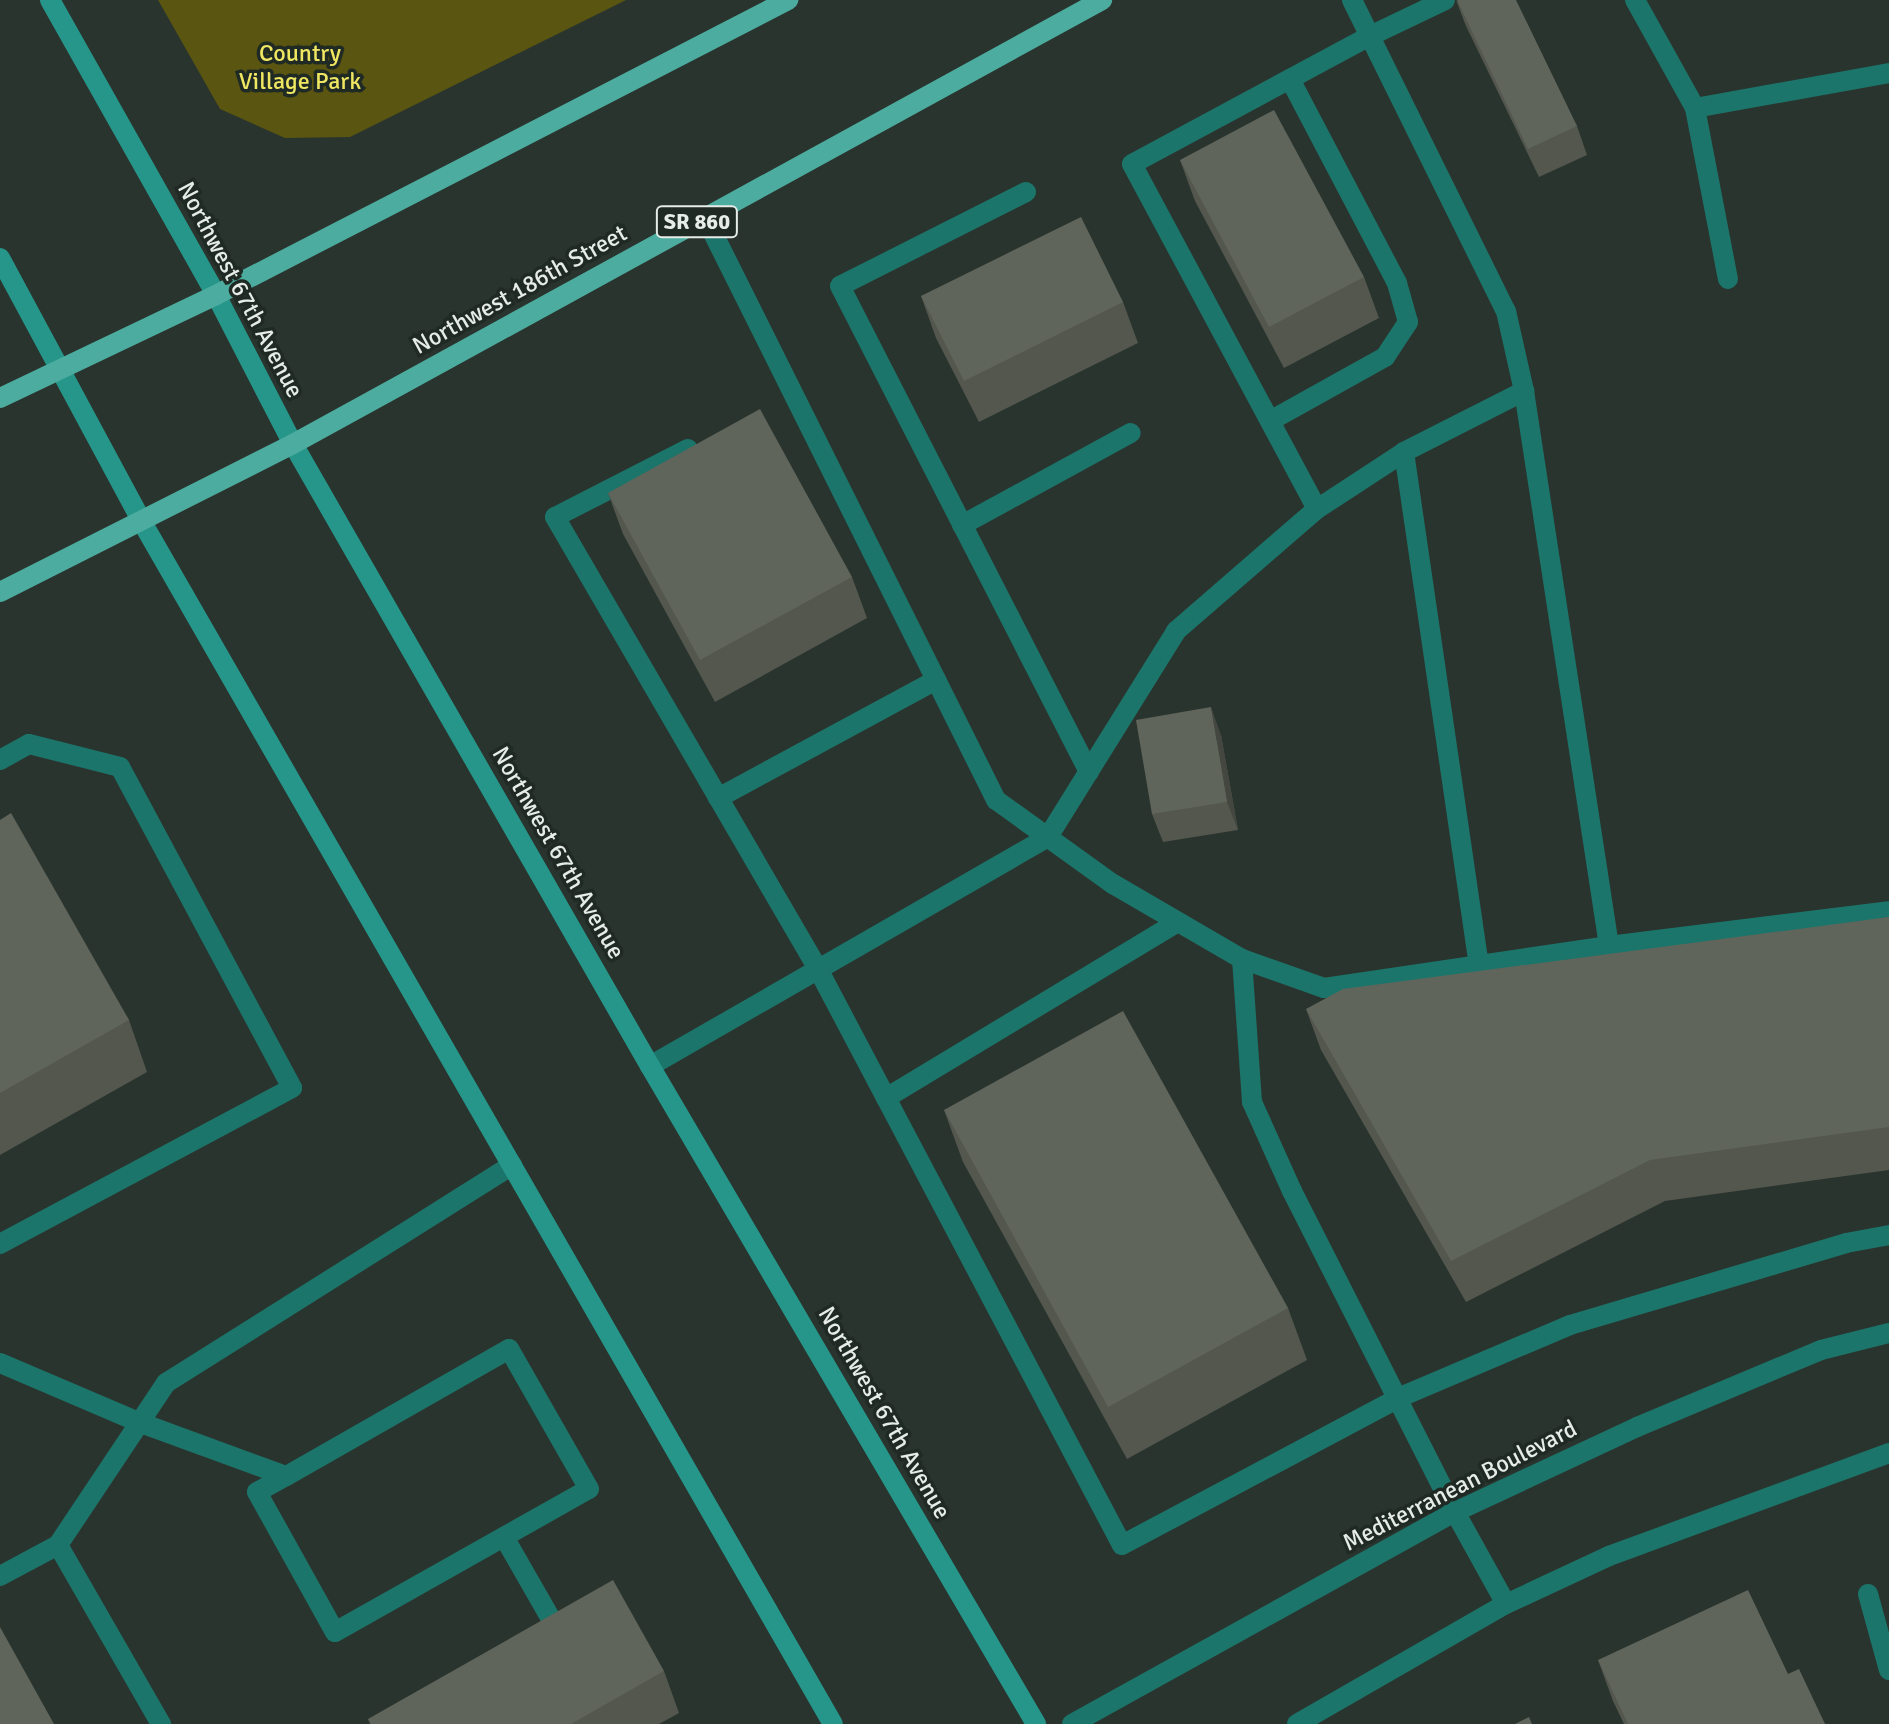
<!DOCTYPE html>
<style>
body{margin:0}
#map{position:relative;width:1889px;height:1724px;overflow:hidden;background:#2a342e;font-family:Signika,sans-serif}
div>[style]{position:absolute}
.green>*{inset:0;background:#5a5510}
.lane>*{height:20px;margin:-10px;padding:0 10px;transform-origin:10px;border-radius:10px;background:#1c756a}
.street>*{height:20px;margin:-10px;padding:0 10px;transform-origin:10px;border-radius:10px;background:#1c756a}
.secondary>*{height:20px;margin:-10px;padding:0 10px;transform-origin:10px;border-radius:10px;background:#259689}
.primary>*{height:20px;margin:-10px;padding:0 10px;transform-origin:10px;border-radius:10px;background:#4cac9f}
.wall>*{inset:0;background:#53574e}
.shaded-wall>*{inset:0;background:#434740}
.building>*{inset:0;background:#60655b}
span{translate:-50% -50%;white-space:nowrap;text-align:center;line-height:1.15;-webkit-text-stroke:7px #202a24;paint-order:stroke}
.shield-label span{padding:2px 6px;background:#202a24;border:2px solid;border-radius:6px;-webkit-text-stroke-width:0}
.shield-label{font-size:22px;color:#e6ece8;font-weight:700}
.park-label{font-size:24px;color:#efe662}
.street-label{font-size:24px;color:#e6ece8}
</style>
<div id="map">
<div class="green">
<div style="clip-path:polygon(158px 0,626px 0,350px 137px,285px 138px,220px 109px)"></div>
</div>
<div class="lane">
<div style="left:1352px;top:0;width:347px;rotate:63.7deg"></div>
<div style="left:1506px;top:311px;width:82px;rotate:77.3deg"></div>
<div style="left:1524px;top:391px;width:561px;rotate:81.29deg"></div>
<div style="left:1635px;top:0;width:124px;rotate:60.9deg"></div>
<div style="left:1695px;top:108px;width:197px;rotate:-10.2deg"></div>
<div style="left:1695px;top:108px;width:174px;rotate:79.1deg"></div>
<div style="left:1026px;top:192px;width:208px;rotate:153.2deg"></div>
<div style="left:840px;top:286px;width:546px;rotate:62.87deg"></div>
<div style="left:705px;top:217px;width:652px;rotate:63.47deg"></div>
<div style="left:996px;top:800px;width:144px;rotate:35.7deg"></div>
<div style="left:1113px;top:884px;width:149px;rotate:30.2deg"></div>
<div style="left:1242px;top:959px;width:143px;rotate:86deg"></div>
<div style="left:1252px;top:1102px;width:98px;rotate:65.8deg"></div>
<div style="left:1292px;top:1191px;width:360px;rotate:63.1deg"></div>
<div style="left:1455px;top:1512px;width:105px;rotate:61deg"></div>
<div style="left:1270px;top:421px;width:132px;rotate:-29.1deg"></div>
<div style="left:1385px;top:357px;width:42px;rotate:-56.7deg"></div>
<div style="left:1408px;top:322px;width:41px;rotate:-105.8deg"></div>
<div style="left:1397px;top:283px;width:230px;rotate:-117.7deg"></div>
<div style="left:688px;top:449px;width:149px;rotate:152.9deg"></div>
<div style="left:555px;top:517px;width:523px;rotate:59.81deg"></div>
<div style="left:818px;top:969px;width:651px;rotate:62.18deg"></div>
<div style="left:1122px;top:1545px;width:313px;rotate:-28deg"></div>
<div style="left:1398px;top:1398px;width:187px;rotate:-23deg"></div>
<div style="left:1570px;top:1325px;width:288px;rotate:-16.5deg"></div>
<div style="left:1846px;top:1243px;width:44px;rotate:-10.5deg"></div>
<div style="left:1404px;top:452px;width:519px;rotate:81.7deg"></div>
<div style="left:1317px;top:509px;width:391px;rotate:-118.2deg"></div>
<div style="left:1132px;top:164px;width:270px;rotate:-28.3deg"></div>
<div style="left:1370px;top:36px;width:83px;rotate:-25.6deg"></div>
<div style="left:962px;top:525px;width:192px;rotate:-28.6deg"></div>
<div style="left:0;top:760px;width:33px;rotate:-29deg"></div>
<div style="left:29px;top:744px;width:94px;rotate:14.2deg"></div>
<div style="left:120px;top:767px;width:364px;rotate:61.8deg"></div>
<div style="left:292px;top:1088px;width:331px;rotate:151.9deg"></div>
<div style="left:718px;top:798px;width:248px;rotate:-28.4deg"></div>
<div style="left:1242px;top:959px;width:87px;rotate:19.5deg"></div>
<div style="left:1324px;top:988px;width:288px;rotate:-8.4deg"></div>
<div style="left:1609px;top:946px;width:282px;rotate:-7.1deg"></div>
<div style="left:650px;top:1066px;width:459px;rotate:-29.9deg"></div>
<div style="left:1048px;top:837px;width:243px;rotate:-58.1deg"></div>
<div style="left:1176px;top:631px;width:186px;rotate:-40.9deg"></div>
<div style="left:1317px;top:509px;width:104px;rotate:-33.2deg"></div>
<div style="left:1404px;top:452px;width:135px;rotate:-26.9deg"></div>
<div style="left:886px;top:1098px;width:341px;rotate:-31.1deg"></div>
<div style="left:0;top:1363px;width:153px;rotate:23.1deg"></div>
<div style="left:141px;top:1423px;width:154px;rotate:20.1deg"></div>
<div style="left:286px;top:1476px;width:33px;rotate:151deg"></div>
<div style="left:257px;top:1492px;width:160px;rotate:60.9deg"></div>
<div style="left:335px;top:1632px;width:291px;rotate:-29.4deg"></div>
<div style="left:589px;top:1489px;width:161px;rotate:-119.7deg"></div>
<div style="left:509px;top:1349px;width:257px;rotate:150.3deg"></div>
<div style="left:504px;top:1537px;width:119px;rotate:60.2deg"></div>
<div style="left:58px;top:1545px;width:207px;rotate:60.1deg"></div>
<div style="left:0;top:1576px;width:66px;rotate:-28.1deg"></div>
<div style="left:58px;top:1545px;width:195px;rotate:-56.3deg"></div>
<div style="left:166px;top:1383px;width:409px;rotate:-32.2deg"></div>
<div style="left:1868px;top:1594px;width:79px;rotate:74.6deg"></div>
</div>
<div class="street">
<div style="left:1072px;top:1724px;width:438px;rotate:-29deg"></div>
<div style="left:1455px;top:1512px;width:201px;rotate:-25deg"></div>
<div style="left:1637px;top:1427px;width:199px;rotate:-22.7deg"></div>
<div style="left:1821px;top:1350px;width:70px;rotate:-14deg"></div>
<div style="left:1297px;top:1724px;width:241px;rotate:-29.9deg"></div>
<div style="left:1506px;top:1604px;width:114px;rotate:-25deg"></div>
<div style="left:1609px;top:1556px;width:298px;rotate:-20.2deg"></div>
</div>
<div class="secondary">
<div style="left:50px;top:0;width:338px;rotate:60.6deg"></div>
<div style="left:216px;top:295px;width:168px;rotate:62.7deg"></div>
<div style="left:293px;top:444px;width:717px;rotate:60.15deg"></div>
<div style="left:650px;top:1066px;width:763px;rotate:59.6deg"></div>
<div style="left:0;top:258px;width:300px;rotate:61.7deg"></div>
<div style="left:142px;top:522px;width:1386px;rotate:60.11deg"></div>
</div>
<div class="primary">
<div style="left:0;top:398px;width:239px;rotate:-25.5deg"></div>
<div style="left:216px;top:295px;width:644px;rotate:-27.28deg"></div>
<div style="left:0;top:592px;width:328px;rotate:-26.8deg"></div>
<div style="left:293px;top:444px;width:923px;rotate:-28.76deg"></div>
</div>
<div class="wall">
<div style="clip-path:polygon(1456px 0,1577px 126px,1587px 155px,1539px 177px,1466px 26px)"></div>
<div style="clip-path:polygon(1180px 160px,1364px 277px,1379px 318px,1284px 368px,1195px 201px)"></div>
<div style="clip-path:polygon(921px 296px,1123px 302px,1138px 343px,979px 422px,936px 338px)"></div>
<div style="clip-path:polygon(608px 493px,852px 577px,867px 618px,715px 702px,623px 534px)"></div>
<div style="clip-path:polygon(1221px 735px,1238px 830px,1163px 842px,1152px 814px)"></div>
<div style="clip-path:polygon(0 820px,129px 1020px,147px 1072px,0 1155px)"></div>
<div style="clip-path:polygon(1889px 917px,1889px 1170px,1665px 1201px,1466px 1302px,1321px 1050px,1306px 1009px)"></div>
<div style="clip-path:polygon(944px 1110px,1288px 1308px,1307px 1360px,1127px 1459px,963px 1162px)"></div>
<div style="clip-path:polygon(1598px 1660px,1788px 1674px,1825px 1724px,1624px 1724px,1613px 1701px)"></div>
<div style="clip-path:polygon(664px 1671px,679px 1713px,659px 1724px,370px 1724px,368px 1719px)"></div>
</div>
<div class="shaded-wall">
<div style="clip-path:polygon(1211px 707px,1221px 735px,1238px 830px,1227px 802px)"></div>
</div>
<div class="building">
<div style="clip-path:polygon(1457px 0,1516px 0,1577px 126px,1528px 149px)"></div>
<div style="clip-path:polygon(1274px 110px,1364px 277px,1269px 327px,1180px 160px)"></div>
<div style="clip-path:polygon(1081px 217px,1123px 302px,964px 381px,921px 296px)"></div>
<div style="clip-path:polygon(760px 409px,852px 577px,700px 660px,608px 493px)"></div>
<div style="clip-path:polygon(1211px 707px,1227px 802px,1152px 814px,1136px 720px)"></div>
<div style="clip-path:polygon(11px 813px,129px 1020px,0 1093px,0 820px)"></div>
<div style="clip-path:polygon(1889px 917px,1889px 1127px,1650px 1160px,1451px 1261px,1306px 1009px,1343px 989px)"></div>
<div style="clip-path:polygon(1123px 1011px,1288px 1308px,1108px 1407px,944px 1110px)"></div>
<div style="clip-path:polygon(613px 1580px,664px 1671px,571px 1724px,371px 1724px,368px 1719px)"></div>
<div style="clip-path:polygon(1748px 1590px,1788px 1674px,1799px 1669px,1825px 1724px,1628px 1724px,1598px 1660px)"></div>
<div style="clip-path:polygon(0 1627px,54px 1724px,0 1724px)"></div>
<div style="clip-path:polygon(1529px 1717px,1532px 1724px,1515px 1724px)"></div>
</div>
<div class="shield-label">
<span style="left:697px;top:222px">SR 860</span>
</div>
<div class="park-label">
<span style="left:300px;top:68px">Country<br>Village Park</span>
</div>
<div class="street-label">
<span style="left:240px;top:290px;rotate:62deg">Northwest 67th Avenue</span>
<span style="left:520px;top:290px;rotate:-29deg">Northwest 186th Street</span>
<span style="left:558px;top:853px;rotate:60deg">Northwest 67th Avenue</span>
<span style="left:884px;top:1413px;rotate:60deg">Northwest 67th Avenue</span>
<span style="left:1460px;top:1486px;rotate:-27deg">Mediterranean Boulevard</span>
</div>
</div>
